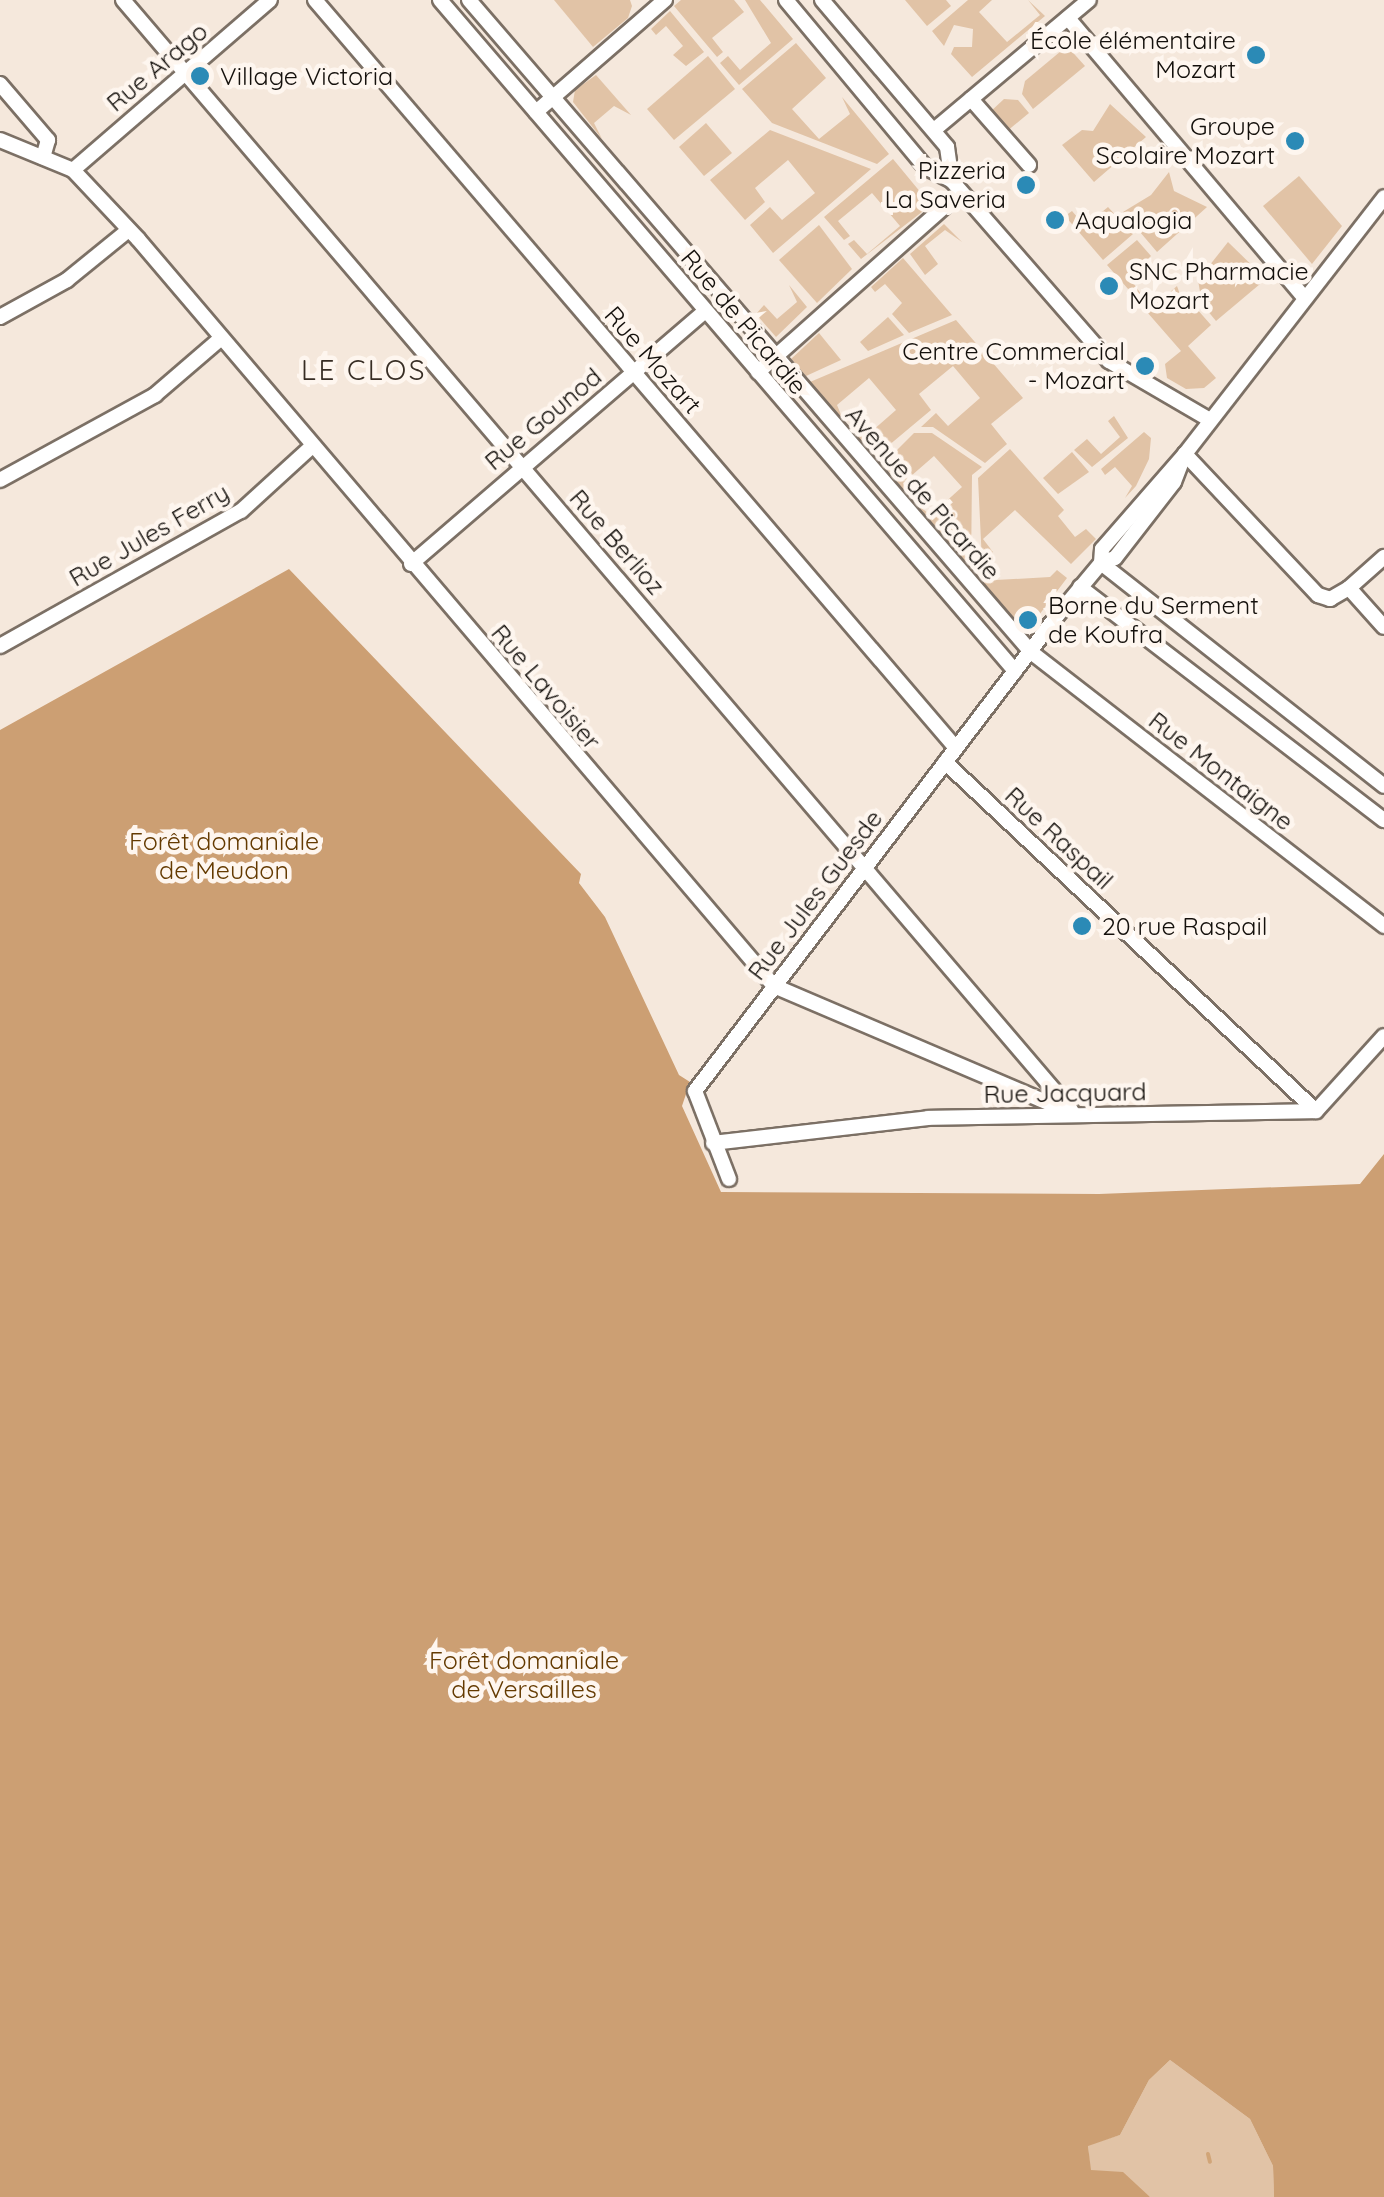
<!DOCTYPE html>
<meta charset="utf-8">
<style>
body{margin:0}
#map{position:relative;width:1384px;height:2197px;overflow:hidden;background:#f5e8dc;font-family:Quicksand,sans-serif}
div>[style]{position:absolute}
.green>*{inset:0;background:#e1c3a6}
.forest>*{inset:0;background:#cc9f73}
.stream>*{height:4px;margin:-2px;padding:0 2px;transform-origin:2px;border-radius:2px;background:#d1a578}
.roads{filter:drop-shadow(2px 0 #7c7065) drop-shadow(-2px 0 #7c7065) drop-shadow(0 2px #7c7065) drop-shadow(0 -2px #7c7065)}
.street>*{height:14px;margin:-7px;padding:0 7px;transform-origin:7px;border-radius:7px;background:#fff}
.dots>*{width:28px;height:28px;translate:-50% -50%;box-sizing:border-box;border:5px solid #fef6ef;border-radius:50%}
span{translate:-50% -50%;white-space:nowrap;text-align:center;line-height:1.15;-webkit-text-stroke:9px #fef6ef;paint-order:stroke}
.poi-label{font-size:25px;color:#14100c}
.right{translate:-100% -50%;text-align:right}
.left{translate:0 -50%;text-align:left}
.street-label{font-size:25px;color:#14100c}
.park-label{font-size:25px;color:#643a00}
.neighbourhood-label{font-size:28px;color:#372d24;letter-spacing:2.5px}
</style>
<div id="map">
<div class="green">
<div style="clip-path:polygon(554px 0,630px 0,632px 6px,628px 18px,593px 47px)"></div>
<div style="clip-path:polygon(681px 0,734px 0,744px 12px,712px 38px,723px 52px,717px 57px,674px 6px)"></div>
<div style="clip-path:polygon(745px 0,760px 0,793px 39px,739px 85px,720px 63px,728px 56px,740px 70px,771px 43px)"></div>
<div style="clip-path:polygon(905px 0,946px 0,951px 6px,927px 26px)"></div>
<div style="clip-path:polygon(968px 0,992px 0,979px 12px,1007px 42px,1040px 15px,1028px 0,1045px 16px,972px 77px,951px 54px,954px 47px,972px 47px,973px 29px,954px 25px,944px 46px,932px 31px)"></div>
<div style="clip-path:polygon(670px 11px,704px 52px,686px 66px,673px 55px,683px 46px,666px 26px,656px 35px,651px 29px)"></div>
<div style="clip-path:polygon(796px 43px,826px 78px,792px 109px,819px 139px,850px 114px,842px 97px,889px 154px,877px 164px,772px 123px,742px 89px)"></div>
<div style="clip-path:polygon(1067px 46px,1085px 66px,1033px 109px,1022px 94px,1025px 81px)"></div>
<div style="clip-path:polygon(708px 56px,735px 89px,674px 140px,647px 109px)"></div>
<div style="clip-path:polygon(596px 75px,631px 115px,614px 106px,594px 123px,602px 139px,573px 102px,575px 90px)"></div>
<div style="clip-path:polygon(1004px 99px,1018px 100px,1029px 113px,1006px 132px,989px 113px)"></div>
<div style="clip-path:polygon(1110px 104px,1146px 137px,1094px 182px,1062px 145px,1082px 130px,1093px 131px)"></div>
<div style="clip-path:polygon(706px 123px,732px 153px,704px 176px,679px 147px)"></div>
<div style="clip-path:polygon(770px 130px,871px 169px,773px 253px,750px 225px,770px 207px,782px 220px,815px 193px,788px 160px,755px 188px,765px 202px,745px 220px,710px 180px)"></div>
<div style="clip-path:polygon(893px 159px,931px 205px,861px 259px,848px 244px,854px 240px,867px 254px,900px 226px,872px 193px,838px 221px,850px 236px,844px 240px,824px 217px)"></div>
<div style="clip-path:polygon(1169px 172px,1174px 191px,1207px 207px,1157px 252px,1123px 212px,1151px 195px)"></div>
<div style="clip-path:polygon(1299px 176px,1342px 226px,1312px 264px,1263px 206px)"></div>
<div style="clip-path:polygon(1108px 207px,1133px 234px,1103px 260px,1065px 216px,1072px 211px,1085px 226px)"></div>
<div style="clip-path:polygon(944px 224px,962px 242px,945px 230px,925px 246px,938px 264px,925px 275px,910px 254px)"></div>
<div style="clip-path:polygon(819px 225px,852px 269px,817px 303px,779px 260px)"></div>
<div style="clip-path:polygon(1137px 240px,1151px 256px,1129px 277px,1141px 294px,1136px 298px,1107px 265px)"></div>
<div style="clip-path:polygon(1228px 242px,1266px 279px,1216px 321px,1202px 304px,1198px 280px)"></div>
<div style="clip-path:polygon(903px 258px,952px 315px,909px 333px,892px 314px,902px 303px,885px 284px,875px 292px,871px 287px)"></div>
<div style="clip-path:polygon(789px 285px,807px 307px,776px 337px,756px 314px,764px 305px,777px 319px,797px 302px)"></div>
<div style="clip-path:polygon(1177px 286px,1184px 306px,1196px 308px,1211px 325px,1188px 346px,1216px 378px,1204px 388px,1186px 389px,1167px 378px,1165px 364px,1181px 351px,1147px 312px)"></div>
<div style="clip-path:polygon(888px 317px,904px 335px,868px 351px,860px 342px)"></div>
<div style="clip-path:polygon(956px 320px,1023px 398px,991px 424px,1007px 444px,985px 463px,933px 427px,921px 427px,936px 413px,948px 426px,980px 398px,953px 366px,919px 394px,931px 410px,882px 451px,862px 445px,849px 428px,864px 438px,896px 410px,869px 378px,837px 405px,844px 422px,810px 382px)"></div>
<div style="clip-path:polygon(819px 333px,841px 360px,806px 376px,791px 359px)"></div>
<div style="clip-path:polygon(1114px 416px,1128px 438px,1092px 467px,1074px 450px,1087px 439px,1101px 454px,1120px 437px,1108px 421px)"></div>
<div style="clip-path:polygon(1144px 432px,1151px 438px,1149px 459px,1136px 486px,1125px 498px,1132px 486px,1115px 467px,1105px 475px,1101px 469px)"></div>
<div style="clip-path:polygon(914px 433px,932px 433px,982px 467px,972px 475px,971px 570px,917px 505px,931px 515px,962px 487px,934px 456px,903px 483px,911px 499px,883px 464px)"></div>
<div style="clip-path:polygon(1010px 449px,1064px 510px,1058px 516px,1075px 537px,1086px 529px,1096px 539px,1071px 564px,1015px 510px,983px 539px,993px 552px,982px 562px,978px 478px)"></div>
<div style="clip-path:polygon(1072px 452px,1089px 472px,1058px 494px,1043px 478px)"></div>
<div style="clip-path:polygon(1057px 570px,1067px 578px,1039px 615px,1014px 619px,978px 581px,1050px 577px)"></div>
<div style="clip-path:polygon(1170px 2060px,1250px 2119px,1273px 2166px,1274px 2197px,1150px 2197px,1090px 2170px,1088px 2145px,1120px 2135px,1149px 2080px)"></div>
</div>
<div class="forest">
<div style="clip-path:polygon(289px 569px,581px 874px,579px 883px,605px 917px,679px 1075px,690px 1082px,682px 1106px,721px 1192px,1099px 1194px,1360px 1184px,1384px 1154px,1384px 2197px,1274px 2197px,1273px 2166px,1250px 2119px,1170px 2060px,1149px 2080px,1120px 2135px,1088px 2146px,1091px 2170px,1123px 2172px,1150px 2197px,0 2197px,0 730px)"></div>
</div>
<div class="stream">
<div style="left:1208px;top:2154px;width:8px;rotate:76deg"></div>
</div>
<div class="roads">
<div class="street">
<div style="left:123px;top:0;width:1460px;rotate:49.5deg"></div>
<div style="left:315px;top:0;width:985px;rotate:49.41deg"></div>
<div style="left:440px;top:0;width:884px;rotate:49.41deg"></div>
<div style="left:469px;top:0;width:861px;rotate:49.24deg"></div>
<div style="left:1031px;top:652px;width:447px;rotate:37.8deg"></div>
<div style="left:786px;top:0;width:217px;rotate:50.2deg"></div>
<div style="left:925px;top:167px;width:30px;rotate:27deg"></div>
<div style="left:822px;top:0;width:193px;rotate:49.6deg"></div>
<div style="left:947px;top:147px;width:34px;rotate:82deg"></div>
<div style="left:952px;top:181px;width:239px;rotate:48.9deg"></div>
<div style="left:1109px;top:361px;width:117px;rotate:30.3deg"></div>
<div style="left:1068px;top:18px;width:367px;rotate:49.8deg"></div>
<div style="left:0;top:84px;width:74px;rotate:49.4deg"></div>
<div style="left:48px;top:140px;width:18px;rotate:106deg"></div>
<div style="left:971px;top:99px;width:88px;rotate:48.7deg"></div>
<div style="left:536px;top:112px;width:171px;rotate:-41deg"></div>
<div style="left:934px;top:130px;width:202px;rotate:-40deg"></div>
<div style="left:0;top:140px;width:79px;rotate:22.3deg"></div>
<div style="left:73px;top:170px;width:95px;rotate:46.7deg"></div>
<div style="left:138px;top:239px;width:981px;rotate:49.59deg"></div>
<div style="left:774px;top:986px;width:326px;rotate:23.1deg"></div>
<div style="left:73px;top:170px;width:260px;rotate:-40.8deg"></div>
<div style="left:0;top:317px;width:77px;rotate:-28.9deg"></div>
<div style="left:67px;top:280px;width:76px;rotate:-39.1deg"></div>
<div style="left:758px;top:372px;width:271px;rotate:-41.6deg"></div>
<div style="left:1185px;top:454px;width:194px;rotate:46.7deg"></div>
<div style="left:1318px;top:595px;width:13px;rotate:18deg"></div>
<div style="left:1330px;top:599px;width:22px;rotate:-30deg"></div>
<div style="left:1349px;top:588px;width:47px;rotate:-41.5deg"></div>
<div style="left:0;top:480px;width:177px;rotate:-28.7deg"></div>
<div style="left:155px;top:395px;width:84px;rotate:-40.7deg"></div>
<div style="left:1101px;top:563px;width:14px;rotate:-86deg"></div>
<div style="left:1102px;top:549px;width:126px;rotate:-48.9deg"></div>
<div style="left:1185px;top:454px;width:325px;rotate:-52.2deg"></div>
<div style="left:1101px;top:563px;width:360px;rotate:38.2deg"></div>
<div style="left:411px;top:564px;width:388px;rotate:-40.7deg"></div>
<div style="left:1080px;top:587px;width:383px;rotate:37.5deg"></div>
<div style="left:1349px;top:588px;width:52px;rotate:48.1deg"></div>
<div style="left:0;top:646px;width:276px;rotate:-29.3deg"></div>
<div style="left:241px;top:511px;width:93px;rotate:-42.4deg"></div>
<div style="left:945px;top:762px;width:509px;rotate:43.25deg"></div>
<div style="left:713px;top:1143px;width:216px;rotate:-6.6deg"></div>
<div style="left:928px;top:1118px;width:388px;rotate:-1deg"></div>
<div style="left:1316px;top:1111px;width:101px;rotate:-47.8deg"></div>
<div style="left:729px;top:1179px;width:94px;rotate:-111.1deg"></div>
<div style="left:695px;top:1091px;width:596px;rotate:-52.71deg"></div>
<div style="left:1056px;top:617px;width:70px;rotate:-50.2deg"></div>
<div style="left:1101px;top:563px;width:15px;rotate:-20deg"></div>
<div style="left:1115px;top:558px;width:96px;rotate:-52.2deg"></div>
<div style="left:1174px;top:482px;width:30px;rotate:-69deg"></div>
</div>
</div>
<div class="dots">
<div style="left:1256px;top:55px;background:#2b8ab6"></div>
<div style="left:200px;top:76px;background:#2b8ab6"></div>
<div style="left:1295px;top:141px;background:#2b8ab6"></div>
<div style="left:1026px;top:185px;background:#2b8ab6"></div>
<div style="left:1055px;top:220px;background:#2b8ab6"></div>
<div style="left:1109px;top:286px;background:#2b8ab6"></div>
<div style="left:1145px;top:366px;background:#2b8ab6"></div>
<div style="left:1028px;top:620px;background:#2b8ab6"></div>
<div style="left:1082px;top:926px;background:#2b8ab6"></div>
</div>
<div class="poi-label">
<span class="right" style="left:1236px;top:55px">École élémentaire<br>Mozart</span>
<span class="left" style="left:220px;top:76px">Village Victoria</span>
<span class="right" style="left:1275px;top:141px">Groupe<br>Scolaire Mozart</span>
<span class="right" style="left:1006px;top:185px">Pizzeria<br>La Saveria</span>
<span class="left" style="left:1075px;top:220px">Aqualogia</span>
<span class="left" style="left:1129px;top:286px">SNC Pharmacie<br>Mozart</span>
<span class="right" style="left:1125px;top:366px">Centre Commercial<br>- Mozart</span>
<span class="left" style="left:1048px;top:620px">Borne du Serment<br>de Koufra</span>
<span class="left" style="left:1102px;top:926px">20 rue Raspail</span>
</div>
<div class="street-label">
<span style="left:157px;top:67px;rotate:-40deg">Rue Arago</span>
<span style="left:744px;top:322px;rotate:50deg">Rue de Picardie</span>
<span style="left:653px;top:360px;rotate:49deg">Rue Mozart</span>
<span style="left:543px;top:419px;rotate:-40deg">Rue Gounod</span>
<span style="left:923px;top:493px;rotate:49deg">Avenue de Picardie</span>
<span style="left:149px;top:535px;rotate:-30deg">Rue Jules Ferry</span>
<span style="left:617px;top:542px;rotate:49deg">Rue Berlioz</span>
<span style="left:546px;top:687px;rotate:50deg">Rue Lavoisier</span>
<span style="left:1221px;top:771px;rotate:38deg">Rue Montaigne</span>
<span style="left:1059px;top:838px;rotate:43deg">Rue Raspail</span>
<span style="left:815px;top:895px;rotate:-53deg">Rue Jules Guesde</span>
<span style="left:1065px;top:1093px;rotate:-1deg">Rue Jacquard</span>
</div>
<div class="park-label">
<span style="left:224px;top:856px">Forêt domaniale<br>de Meudon</span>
<span style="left:524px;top:1675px">Forêt domaniale<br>de Versailles</span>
</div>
<div class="neighbourhood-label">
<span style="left:364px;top:370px">LE CLOS</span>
</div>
</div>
